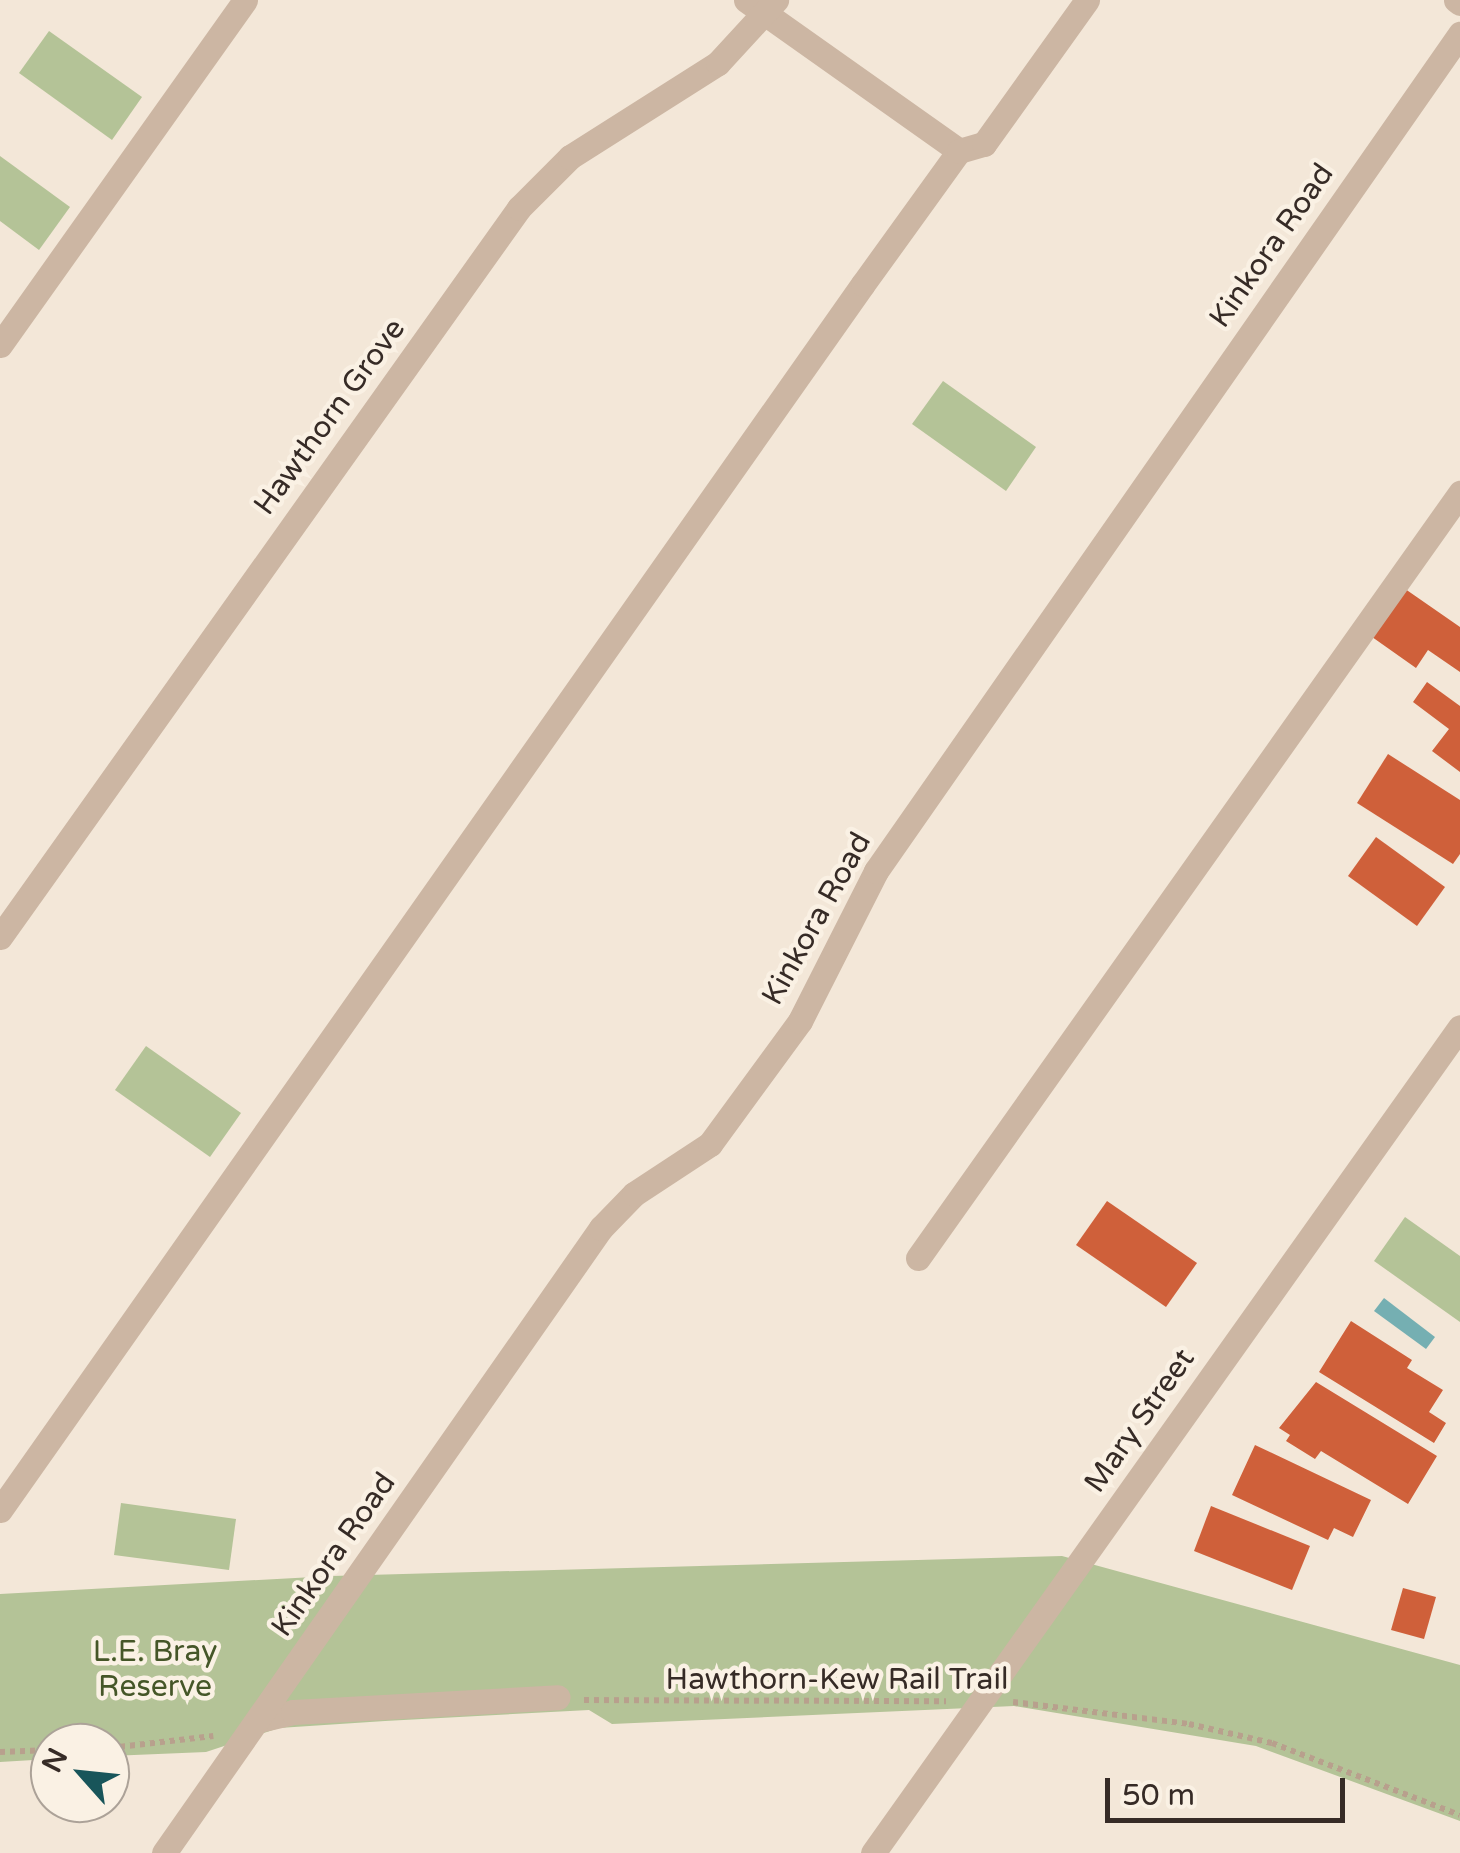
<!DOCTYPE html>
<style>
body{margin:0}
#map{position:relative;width:1460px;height:1853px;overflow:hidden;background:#f3e7d8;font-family:"Varela Round",sans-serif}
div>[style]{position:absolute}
.green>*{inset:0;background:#b4c397}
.water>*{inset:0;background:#75afb2}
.building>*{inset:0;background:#cf603a}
.path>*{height:6px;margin-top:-3px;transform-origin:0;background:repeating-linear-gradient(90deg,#b8a08d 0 5px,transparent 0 10px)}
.minor>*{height:25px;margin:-12.5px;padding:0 12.5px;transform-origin:12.5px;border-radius:12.5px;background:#ccb6a3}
span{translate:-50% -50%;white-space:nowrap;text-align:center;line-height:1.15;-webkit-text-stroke:9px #faf1e4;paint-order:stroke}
.street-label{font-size:30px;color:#362b26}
.park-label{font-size:30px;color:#455628}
.north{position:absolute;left:30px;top:1723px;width:100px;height:100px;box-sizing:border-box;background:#faf1e4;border:2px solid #aca298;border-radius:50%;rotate:297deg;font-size:28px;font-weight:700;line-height:40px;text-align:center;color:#362b26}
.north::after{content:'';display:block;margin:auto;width:35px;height:45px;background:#18555a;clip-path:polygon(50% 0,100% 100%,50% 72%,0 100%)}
.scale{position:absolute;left:1105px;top:1778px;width:240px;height:45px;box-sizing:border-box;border:5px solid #362b26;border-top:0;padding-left:12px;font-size:30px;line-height:35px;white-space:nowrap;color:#362b26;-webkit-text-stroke:8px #faf1e4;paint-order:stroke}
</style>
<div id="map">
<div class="green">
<div style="clip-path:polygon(49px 31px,142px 97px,112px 140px,19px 73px)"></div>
<div style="clip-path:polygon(0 156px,70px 207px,39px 250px,0 221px)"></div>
<div style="clip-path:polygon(943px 381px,1036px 447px,1006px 491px,912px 424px)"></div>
<div style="clip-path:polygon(146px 1046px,241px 1113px,210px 1157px,115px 1090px)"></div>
<div style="clip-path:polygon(1405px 1217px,1460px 1256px,1460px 1322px,1374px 1261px)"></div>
<div style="clip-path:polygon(121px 1503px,236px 1519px,229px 1570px,114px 1555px)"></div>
<div style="clip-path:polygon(1062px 1556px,1460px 1665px,1460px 1821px,1256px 1746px,1014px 1706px,612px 1724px,589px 1710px,385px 1721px,279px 1728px,206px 1752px,110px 1756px,110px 1743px,50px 1743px,50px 1759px,0 1762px,0 1594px,332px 1576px)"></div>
</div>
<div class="water">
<div style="clip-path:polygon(1384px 1298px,1435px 1337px,1426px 1349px,1374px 1311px)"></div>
</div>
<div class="building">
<div style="clip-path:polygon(1398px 584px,1460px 627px,1460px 672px,1428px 650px,1416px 668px,1365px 632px)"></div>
<div style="clip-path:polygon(1427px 682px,1460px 706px,1460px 772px,1432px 751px,1449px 729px,1413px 702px)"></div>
<div style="clip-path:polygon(1388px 754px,1460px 800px,1460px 854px,1453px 864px,1357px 803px)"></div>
<div style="clip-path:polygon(1376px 837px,1445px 887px,1417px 926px,1348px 876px)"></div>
<div style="clip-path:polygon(1107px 1201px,1197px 1263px,1166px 1307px,1076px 1245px)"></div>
<div style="clip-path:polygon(1351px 1321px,1412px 1360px,1407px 1368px,1443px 1390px,1429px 1412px,1446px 1423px,1434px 1443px,1319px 1372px)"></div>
<div style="clip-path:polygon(1316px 1382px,1437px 1456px,1408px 1504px,1321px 1451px,1315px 1459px,1286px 1441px,1290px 1435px,1279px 1428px)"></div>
<div style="clip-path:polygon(1255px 1445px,1371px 1500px,1353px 1537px,1334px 1528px,1328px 1540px,1232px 1495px)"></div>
<div style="clip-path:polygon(1211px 1506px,1310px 1546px,1292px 1590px,1194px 1551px)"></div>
<div style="clip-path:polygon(1403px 1588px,1436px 1597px,1424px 1639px,1391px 1630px)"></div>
</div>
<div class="path">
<div style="left:584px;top:1700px;width:362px;rotate:0.2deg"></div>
<div style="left:1013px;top:1702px;width:177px;rotate:7.1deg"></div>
<div style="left:1189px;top:1724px;width:85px;rotate:12.9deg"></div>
<div style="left:1272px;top:1743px;width:201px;rotate:21deg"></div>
<div style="left:110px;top:1748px;width:104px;rotate:-6.6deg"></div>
<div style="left:0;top:1752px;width:50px;rotate:-2.3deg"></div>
</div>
<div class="minor">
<div style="left:746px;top:0;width:261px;rotate:35.3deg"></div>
<div style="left:1456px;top:0;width:5px;rotate:37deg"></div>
<div style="left:0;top:345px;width:423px;rotate:-54.6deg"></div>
<div style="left:0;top:937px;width:895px;rotate:-54.55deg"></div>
<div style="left:519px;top:208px;width:72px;rotate:-45deg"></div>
<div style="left:570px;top:157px;width:175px;rotate:-32.4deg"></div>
<div style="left:718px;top:63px;width:86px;rotate:-47.4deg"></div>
<div style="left:918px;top:1258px;width:938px;rotate:-54.68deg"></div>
<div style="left:0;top:1510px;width:1499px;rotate:-54.86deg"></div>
<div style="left:863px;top:284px;width:164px;rotate:-54.2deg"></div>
<div style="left:959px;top:151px;width:26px;rotate:-16deg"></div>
<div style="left:984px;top:144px;width:177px;rotate:-54.4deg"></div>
<div style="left:259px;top:1720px;width:35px;rotate:-13deg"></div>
<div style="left:293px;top:1712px;width:265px;rotate:-3.2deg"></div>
<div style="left:164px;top:1853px;width:763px;rotate:-55.04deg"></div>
<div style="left:601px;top:1228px;width:47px;rotate:-45.9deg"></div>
<div style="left:634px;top:1194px;width:91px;rotate:-33.3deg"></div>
<div style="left:710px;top:1144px;width:152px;rotate:-53.8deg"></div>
<div style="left:800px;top:1021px;width:168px;rotate:-63.1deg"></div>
<div style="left:876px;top:871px;width:1021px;rotate:-55.1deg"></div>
<div style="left:873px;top:1853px;width:1013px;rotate:-54.6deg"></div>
</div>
<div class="street-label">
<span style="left:1272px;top:246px;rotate:-55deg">Kinkora Road</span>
<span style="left:330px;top:417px;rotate:-54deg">Hawthorn Grove</span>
<span style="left:817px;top:919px;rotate:-61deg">Kinkora Road</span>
<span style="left:1140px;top:1421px;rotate:-55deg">Mary Street</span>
<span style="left:334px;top:1555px;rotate:-55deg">Kinkora Road</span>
<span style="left:837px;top:1680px">Hawthorn-Kew Rail Trail</span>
</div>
<div class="park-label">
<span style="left:155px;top:1669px">L.E. Bray<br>Reserve</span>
</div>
<div class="north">N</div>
<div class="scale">50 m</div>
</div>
